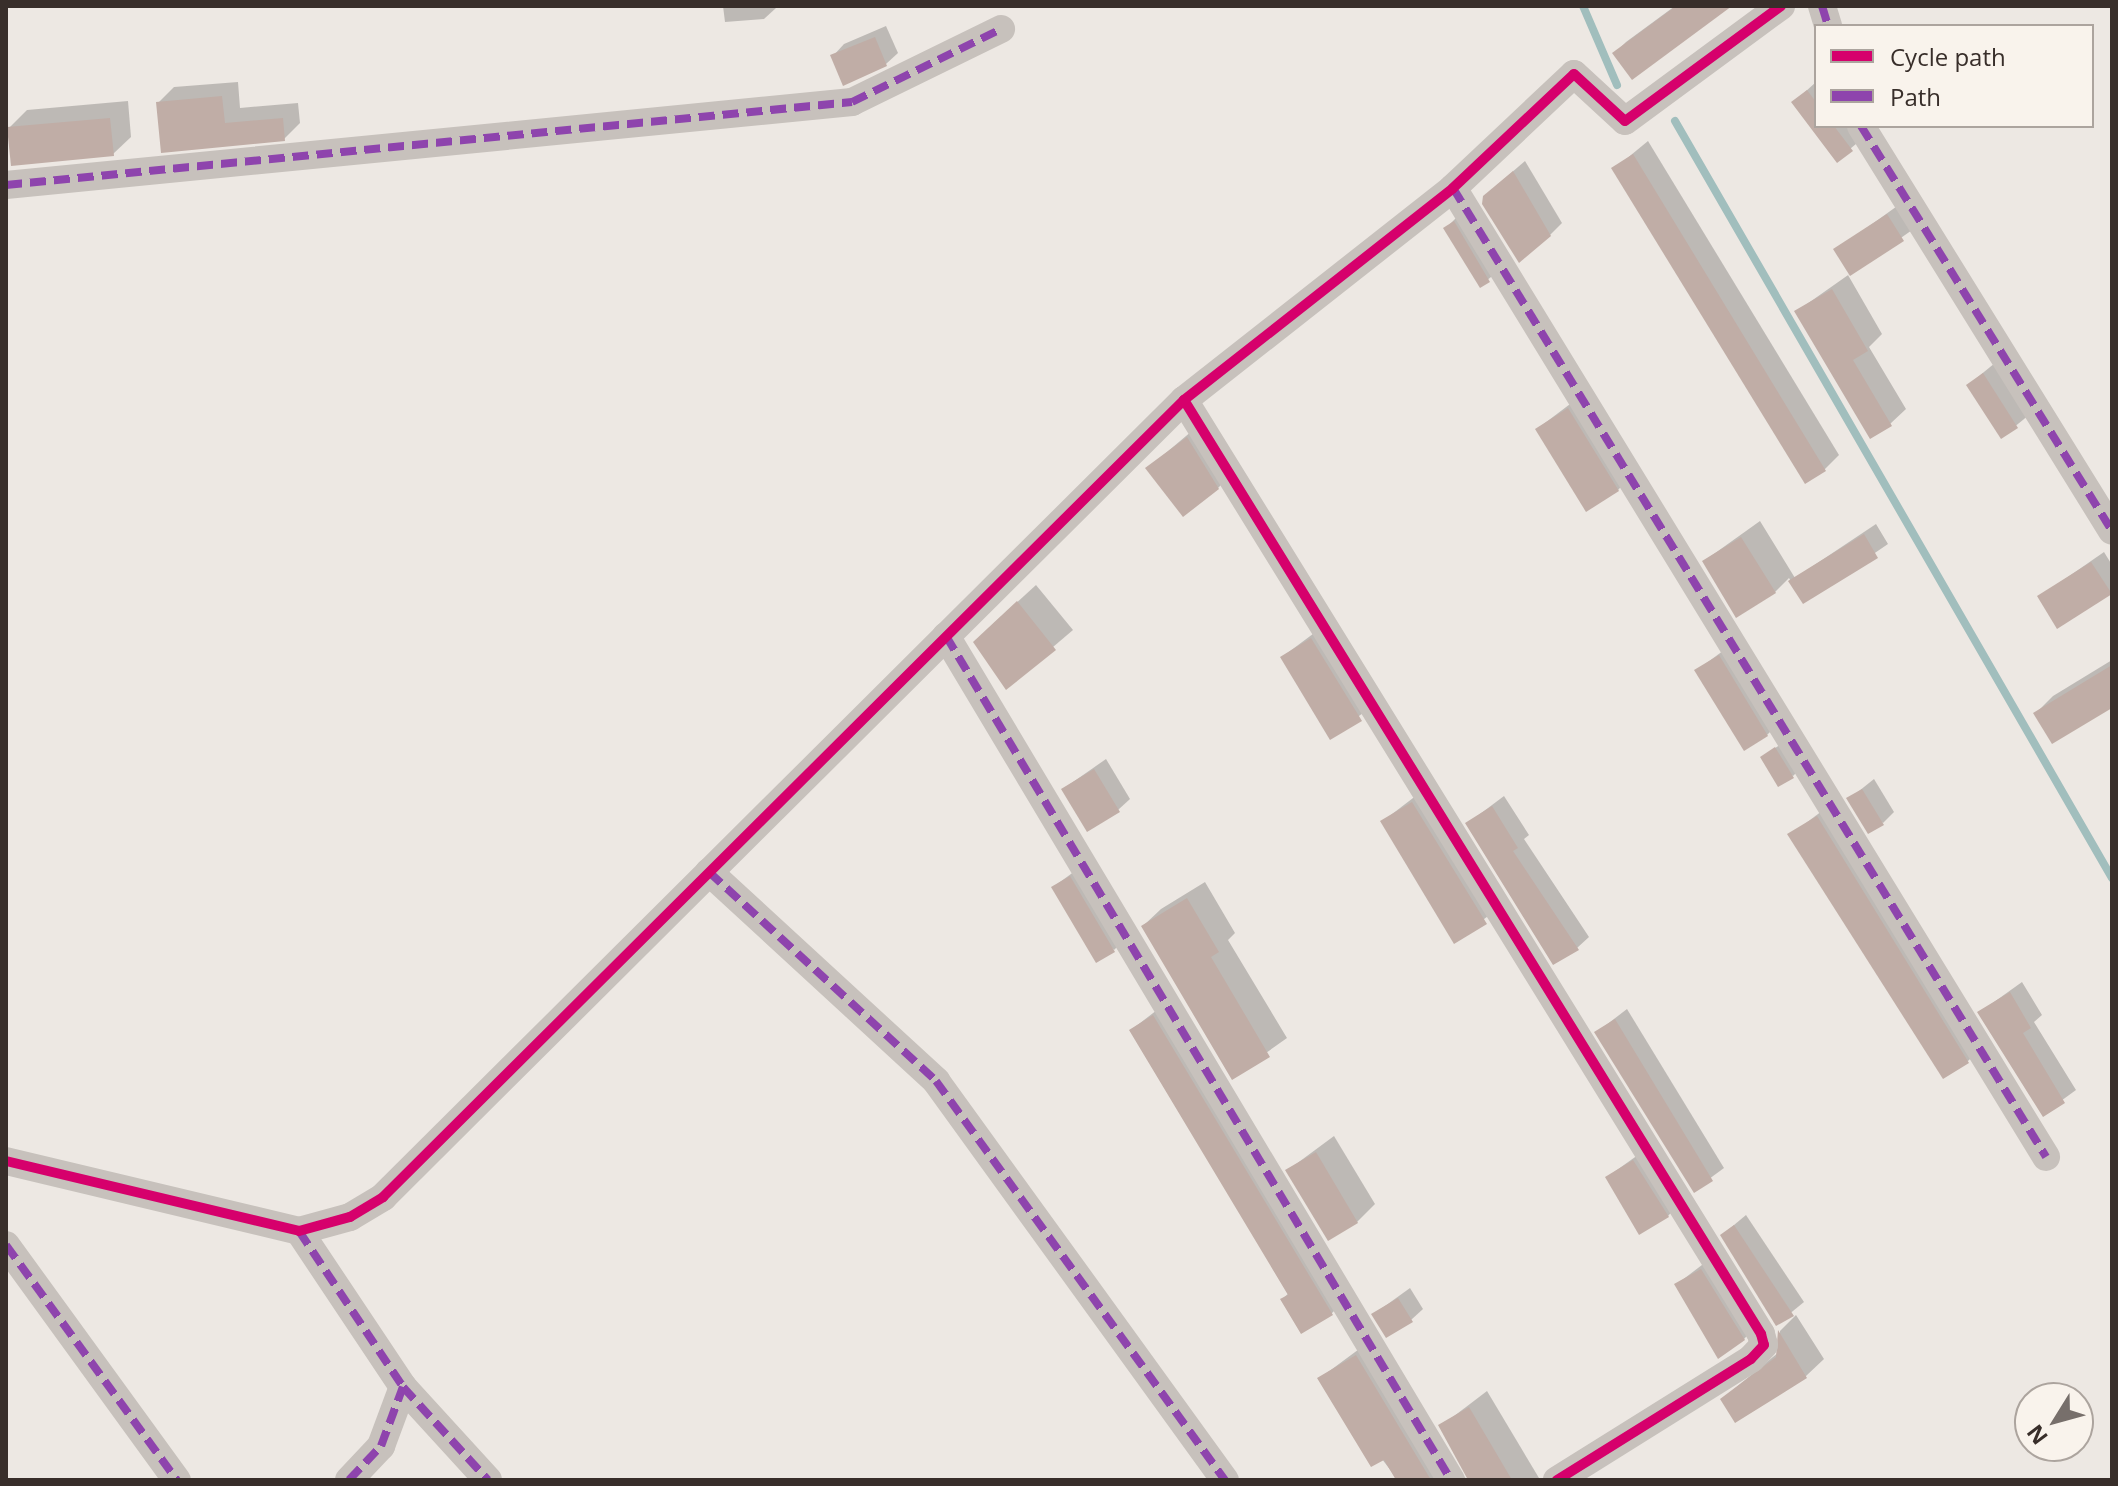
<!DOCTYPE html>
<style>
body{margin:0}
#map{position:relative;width:2118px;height:1486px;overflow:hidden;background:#ede8e3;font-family:"Open Sans",sans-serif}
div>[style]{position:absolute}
.shadow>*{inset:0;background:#0003}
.stream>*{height:8px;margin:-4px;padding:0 4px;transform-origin:4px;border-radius:4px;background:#a1bebd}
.building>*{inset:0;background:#c0ada6}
.minor>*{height:28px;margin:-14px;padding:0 14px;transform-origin:14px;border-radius:14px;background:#c7c1bc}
.quiet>*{height:8px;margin-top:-4px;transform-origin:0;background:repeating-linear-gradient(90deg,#8e44ad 0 16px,transparent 0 24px)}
.cycleway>*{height:10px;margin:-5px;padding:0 5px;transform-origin:5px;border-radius:5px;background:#d6006c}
span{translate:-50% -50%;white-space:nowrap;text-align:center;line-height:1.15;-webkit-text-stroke:8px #f9f3ec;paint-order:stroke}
.frame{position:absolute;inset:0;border:8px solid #382e2a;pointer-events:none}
.legend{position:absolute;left:1814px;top:24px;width:280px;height:104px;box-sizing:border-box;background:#f9f3ec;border:2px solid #aca49e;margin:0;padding:10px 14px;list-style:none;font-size:24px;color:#382e2a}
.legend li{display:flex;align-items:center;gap:16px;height:40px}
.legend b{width:40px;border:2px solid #aca49e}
.north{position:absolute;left:2014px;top:1382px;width:80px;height:80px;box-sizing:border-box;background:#f9f3ec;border:2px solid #aca49e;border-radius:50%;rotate:233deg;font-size:22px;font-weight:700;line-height:32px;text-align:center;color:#382e2a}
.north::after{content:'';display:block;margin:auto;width:28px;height:36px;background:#776f6b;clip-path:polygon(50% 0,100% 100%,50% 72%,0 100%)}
</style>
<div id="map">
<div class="shadow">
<div style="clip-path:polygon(723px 6px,776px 6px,776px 8px,764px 19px,725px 22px)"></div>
<div style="clip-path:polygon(1675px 6px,1728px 6px,1615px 53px,1626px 42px)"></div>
<div style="clip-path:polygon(886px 26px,898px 53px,886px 64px,833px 56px,844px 44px)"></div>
<div style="clip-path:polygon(238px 82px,240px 108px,298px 103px,300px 123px,284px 139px,163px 151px,158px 103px,174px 87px)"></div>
<div style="clip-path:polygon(1816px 82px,1816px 126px,1854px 126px,1863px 138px,1837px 160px,1794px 102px)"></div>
<div style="clip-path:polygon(128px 101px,131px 137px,113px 154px,9px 128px,27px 110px)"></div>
<div style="clip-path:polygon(1648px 141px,1839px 455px,1824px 470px,1614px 169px)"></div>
<div style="clip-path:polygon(1525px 161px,1562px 223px,1550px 235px,1497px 185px)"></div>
<div style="clip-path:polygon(1900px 204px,1915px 228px,1848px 275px,1882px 334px,1869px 347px,1906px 409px,1890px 424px,1797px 311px,1851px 273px,1836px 250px)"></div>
<div style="clip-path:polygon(1457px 217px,1501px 269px,1481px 285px,1446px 228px)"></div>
<div style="clip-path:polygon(1995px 363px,2029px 415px,2002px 437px,1968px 385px)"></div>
<div style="clip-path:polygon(1586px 392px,1635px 472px,1618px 490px,1537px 429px)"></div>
<div style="clip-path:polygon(1205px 420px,1236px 470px,1218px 488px,1148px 468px)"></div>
<div style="clip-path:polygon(1760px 521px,1795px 578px,1876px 524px,1888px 544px,1803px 602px,1789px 578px,1775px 592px,1704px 561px)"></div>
<div style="clip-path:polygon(2104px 552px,2112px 565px,2112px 591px,2058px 626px,2039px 597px)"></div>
<div style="clip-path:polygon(1036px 585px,1073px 630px,1006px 687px,993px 624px)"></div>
<div style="clip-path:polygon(1329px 622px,1379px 701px,1331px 737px,1282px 657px)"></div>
<div style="clip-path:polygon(1731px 645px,1779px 723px,1767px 735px,1697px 670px)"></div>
<div style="clip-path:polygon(2112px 660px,2112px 705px,2036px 713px,2053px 696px)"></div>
<div style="clip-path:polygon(1781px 744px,1798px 771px,1793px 776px,1762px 757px)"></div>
<div style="clip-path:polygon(1106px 759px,1130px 799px,1118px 810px,1063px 789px)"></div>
<div style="clip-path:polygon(1874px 779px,1894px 812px,1883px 823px,1849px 799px)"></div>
<div style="clip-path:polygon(1430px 785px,1504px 904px,1455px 941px,1383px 821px)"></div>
<div style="clip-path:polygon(1504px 796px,1529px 835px,1524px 839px,1589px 937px,1577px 948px,1468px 823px)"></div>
<div style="clip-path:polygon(1834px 802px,1983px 1046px,1967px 1062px,1790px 835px)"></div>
<div style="clip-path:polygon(1082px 866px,1125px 939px,1114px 950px,1053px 887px)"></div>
<div style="clip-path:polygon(1205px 882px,1235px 933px,1228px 940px,1287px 1038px,1232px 1077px,1143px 926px,1161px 909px)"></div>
<div style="clip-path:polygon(2022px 982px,2042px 1015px,2034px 1022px,2076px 1090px,2043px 1114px,1980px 1012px)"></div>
<div style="clip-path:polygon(1170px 1000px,1348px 1297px,1331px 1314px,1282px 1299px,1289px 1293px,1131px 1030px)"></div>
<div style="clip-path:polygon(1627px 1009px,1724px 1168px,1694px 1190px,1597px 1032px)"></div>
<div style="clip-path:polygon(1334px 1136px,1375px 1204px,1357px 1222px,1288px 1170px)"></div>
<div style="clip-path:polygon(1645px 1150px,1679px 1204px,1668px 1216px,1607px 1177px)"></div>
<div style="clip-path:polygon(1746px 1215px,1804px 1302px,1777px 1324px,1722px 1235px)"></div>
<div style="clip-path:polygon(1719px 1252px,1761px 1321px,1744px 1339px,1677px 1284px)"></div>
<div style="clip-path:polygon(1410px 1288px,1423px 1309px,1411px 1320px,1374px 1314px)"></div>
<div style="clip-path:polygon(1796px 1315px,1824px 1359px,1806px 1376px,1736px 1420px,1722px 1399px,1779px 1352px,1780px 1331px)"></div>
<div style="clip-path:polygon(1374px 1338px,1454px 1471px,1469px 1480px,1398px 1480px,1320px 1378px)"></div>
<div style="clip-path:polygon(1487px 1391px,1539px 1478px,1536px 1480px,1471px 1480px,1441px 1426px)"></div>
</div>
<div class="stream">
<div style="left:1583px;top:6px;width:86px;rotate:66.7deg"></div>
<div style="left:1675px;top:121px;width:874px;rotate:60deg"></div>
</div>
<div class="building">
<div style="clip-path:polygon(1676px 6px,1732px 6px,1632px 80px,1612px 53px)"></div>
<div style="clip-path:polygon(875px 37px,887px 66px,843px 86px,830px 55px)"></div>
<div style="clip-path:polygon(1807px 90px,1816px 102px,1816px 126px,1834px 126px,1853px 151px,1837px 163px,1791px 102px)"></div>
<div style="clip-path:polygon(222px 96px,225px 123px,283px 118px,285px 141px,161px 153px,156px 102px)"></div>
<div style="clip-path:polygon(110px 118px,114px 156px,11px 166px,7px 127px)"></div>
<div style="clip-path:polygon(1633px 154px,1826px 471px,1805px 484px,1611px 168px)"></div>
<div style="clip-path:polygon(1513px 171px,1551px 236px,1519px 263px,1482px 204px,1483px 196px)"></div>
<div style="clip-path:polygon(1887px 214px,1904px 241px,1850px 276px,1833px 249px)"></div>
<div style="clip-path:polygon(1454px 221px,1490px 282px,1480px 288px,1443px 228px)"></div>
<div style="clip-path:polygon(1832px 289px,1868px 351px,1853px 360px,1892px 426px,1870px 439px,1794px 311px)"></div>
<div style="clip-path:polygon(1983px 373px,2018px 428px,2001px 439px,1966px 385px)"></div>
<div style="clip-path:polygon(1568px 408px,1619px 491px,1586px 512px,1535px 429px)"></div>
<div style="clip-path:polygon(1187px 437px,1219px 489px,1183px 517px,1145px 468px)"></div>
<div style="clip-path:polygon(1864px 534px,1878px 558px,1803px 604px,1788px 581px)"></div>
<div style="clip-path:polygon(1741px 537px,1776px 593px,1736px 618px,1702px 561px)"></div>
<div style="clip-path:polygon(2091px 562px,2112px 594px,2057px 629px,2037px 596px)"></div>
<div style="clip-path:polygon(1017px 601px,1056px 650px,1006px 690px,973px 642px)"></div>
<div style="clip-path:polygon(1311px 638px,1362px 721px,1330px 740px,1280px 657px)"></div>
<div style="clip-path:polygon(1719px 655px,1768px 736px,1744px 751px,1694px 670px)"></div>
<div style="clip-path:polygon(2112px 665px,2112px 708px,2052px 744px,2033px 713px)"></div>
<div style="clip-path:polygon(1775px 747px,1794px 778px,1778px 787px,1760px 757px)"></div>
<div style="clip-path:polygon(1094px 769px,1120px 812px,1087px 832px,1061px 789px)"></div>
<div style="clip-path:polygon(1862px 789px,1884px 825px,1868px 834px,1846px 798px)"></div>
<div style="clip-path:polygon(1412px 802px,1487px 924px,1454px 944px,1380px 821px)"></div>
<div style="clip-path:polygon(1492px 806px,1518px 848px,1513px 851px,1579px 950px,1553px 965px,1465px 823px)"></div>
<div style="clip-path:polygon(1817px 816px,1969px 1063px,1943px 1079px,1787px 834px)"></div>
<div style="clip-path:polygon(1070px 876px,1115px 952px,1096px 963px,1051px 887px)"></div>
<div style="clip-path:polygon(1187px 898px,1219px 952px,1211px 957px,1270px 1057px,1232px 1080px,1141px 926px)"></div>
<div style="clip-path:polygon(2010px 992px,2031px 1028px,2023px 1033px,2065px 1103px,2043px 1117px,1977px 1012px)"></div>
<div style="clip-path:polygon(1153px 1015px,1333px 1315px,1301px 1334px,1280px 1299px,1288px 1295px,1129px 1030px)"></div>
<div style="clip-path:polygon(1615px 1019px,1713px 1181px,1694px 1193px,1594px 1032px)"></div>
<div style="clip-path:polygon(1316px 1152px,1358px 1223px,1328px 1241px,1285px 1170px)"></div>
<div style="clip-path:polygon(1633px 1160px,1669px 1217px,1639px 1235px,1605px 1177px)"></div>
<div style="clip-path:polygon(1734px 1225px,1794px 1316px,1776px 1326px,1720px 1235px)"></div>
<div style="clip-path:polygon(1701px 1269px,1745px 1340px,1718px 1359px,1674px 1284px)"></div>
<div style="clip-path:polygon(1398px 1298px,1413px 1322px,1386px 1338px,1371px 1314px)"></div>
<div style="clip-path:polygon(1778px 1330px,1807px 1378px,1735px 1423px,1720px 1399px,1776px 1357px)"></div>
<div style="clip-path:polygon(1356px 1355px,1431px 1480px,1396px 1480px,1384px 1460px,1371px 1467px,1317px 1378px)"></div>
<div style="clip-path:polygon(1469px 1407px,1512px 1480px,1468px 1480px,1438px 1425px)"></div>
</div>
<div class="minor">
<div style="left:1822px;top:6px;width:21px;rotate:73deg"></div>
<div style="left:1861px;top:126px;width:476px;rotate:58.2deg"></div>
<div style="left:6px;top:185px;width:850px;rotate:-5.6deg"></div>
<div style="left:852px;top:102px;width:166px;rotate:-26.1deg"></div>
<div style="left:1453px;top:188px;width:1136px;rotate:58.53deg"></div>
<div style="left:1184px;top:400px;width:1098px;rotate:58.29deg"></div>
<div style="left:1761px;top:1334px;width:11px;rotate:75deg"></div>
<div style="left:1764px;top:1345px;width:19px;rotate:133deg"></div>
<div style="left:1751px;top:1359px;width:229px;rotate:148deg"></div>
<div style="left:946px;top:636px;width:984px;rotate:59.11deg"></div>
<div style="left:709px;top:872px;width:309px;rotate:42.6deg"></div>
<div style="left:936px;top:1081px;width:493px;rotate:54.1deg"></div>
<div style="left:6px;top:1161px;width:301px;rotate:13.4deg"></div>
<div style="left:299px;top:1231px;width:53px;rotate:-15.4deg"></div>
<div style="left:350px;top:1217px;width:39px;rotate:-31deg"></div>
<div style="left:383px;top:1197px;width:1130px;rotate:-44.86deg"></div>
<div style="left:1184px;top:400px;width:342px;rotate:-38.2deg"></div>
<div style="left:1453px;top:188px;width:166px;rotate:-43.3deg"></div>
<div style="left:1574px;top:74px;width:69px;rotate:42.7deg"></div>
<div style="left:1625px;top:121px;width:194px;rotate:-36.4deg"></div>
<div style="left:299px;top:1231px;width:187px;rotate:56.3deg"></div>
<div style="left:403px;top:1387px;width:126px;rotate:47.6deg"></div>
<div style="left:6px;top:1245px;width:291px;rotate:54deg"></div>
<div style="left:349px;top:1480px;width:47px;rotate:-46.7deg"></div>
<div style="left:381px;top:1446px;width:63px;rotate:-69.6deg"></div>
</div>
<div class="quiet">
<div style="left:1822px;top:6px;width:21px;rotate:73deg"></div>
<div style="left:1861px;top:126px;width:476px;rotate:58.2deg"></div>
<div style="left:6px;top:185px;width:850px;rotate:-5.6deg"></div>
<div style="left:852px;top:102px;width:166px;rotate:-26.1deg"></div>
<div style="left:1453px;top:188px;width:1136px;rotate:58.53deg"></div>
<div style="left:946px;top:636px;width:984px;rotate:59.11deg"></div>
<div style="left:709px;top:872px;width:309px;rotate:42.6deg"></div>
<div style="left:936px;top:1081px;width:493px;rotate:54.1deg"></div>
<div style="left:299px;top:1231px;width:187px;rotate:56.3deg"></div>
<div style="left:403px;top:1387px;width:126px;rotate:47.6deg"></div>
<div style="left:6px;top:1245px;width:291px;rotate:54deg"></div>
<div style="left:349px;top:1480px;width:47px;rotate:-46.7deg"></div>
<div style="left:381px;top:1446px;width:63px;rotate:-69.6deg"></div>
</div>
<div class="cycleway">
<div style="left:1184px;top:400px;width:1098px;rotate:58.29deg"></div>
<div style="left:1761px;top:1334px;width:11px;rotate:75deg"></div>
<div style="left:1764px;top:1345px;width:19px;rotate:133deg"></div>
<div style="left:1751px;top:1359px;width:229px;rotate:148deg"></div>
<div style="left:6px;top:1161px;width:301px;rotate:13.4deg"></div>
<div style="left:299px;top:1231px;width:53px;rotate:-15.4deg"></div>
<div style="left:350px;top:1217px;width:39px;rotate:-31deg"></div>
<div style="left:383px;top:1197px;width:1130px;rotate:-44.86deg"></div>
<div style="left:1184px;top:400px;width:342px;rotate:-38.2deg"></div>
<div style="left:1453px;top:188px;width:166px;rotate:-43.3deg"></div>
<div style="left:1574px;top:74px;width:69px;rotate:42.7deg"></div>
<div style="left:1625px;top:121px;width:194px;rotate:-36.4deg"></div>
</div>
<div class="frame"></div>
<ul class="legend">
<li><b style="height:10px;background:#d6006c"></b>Cycle path</li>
<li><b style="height:10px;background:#8e44ad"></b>Path</li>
</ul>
<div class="north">N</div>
</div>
